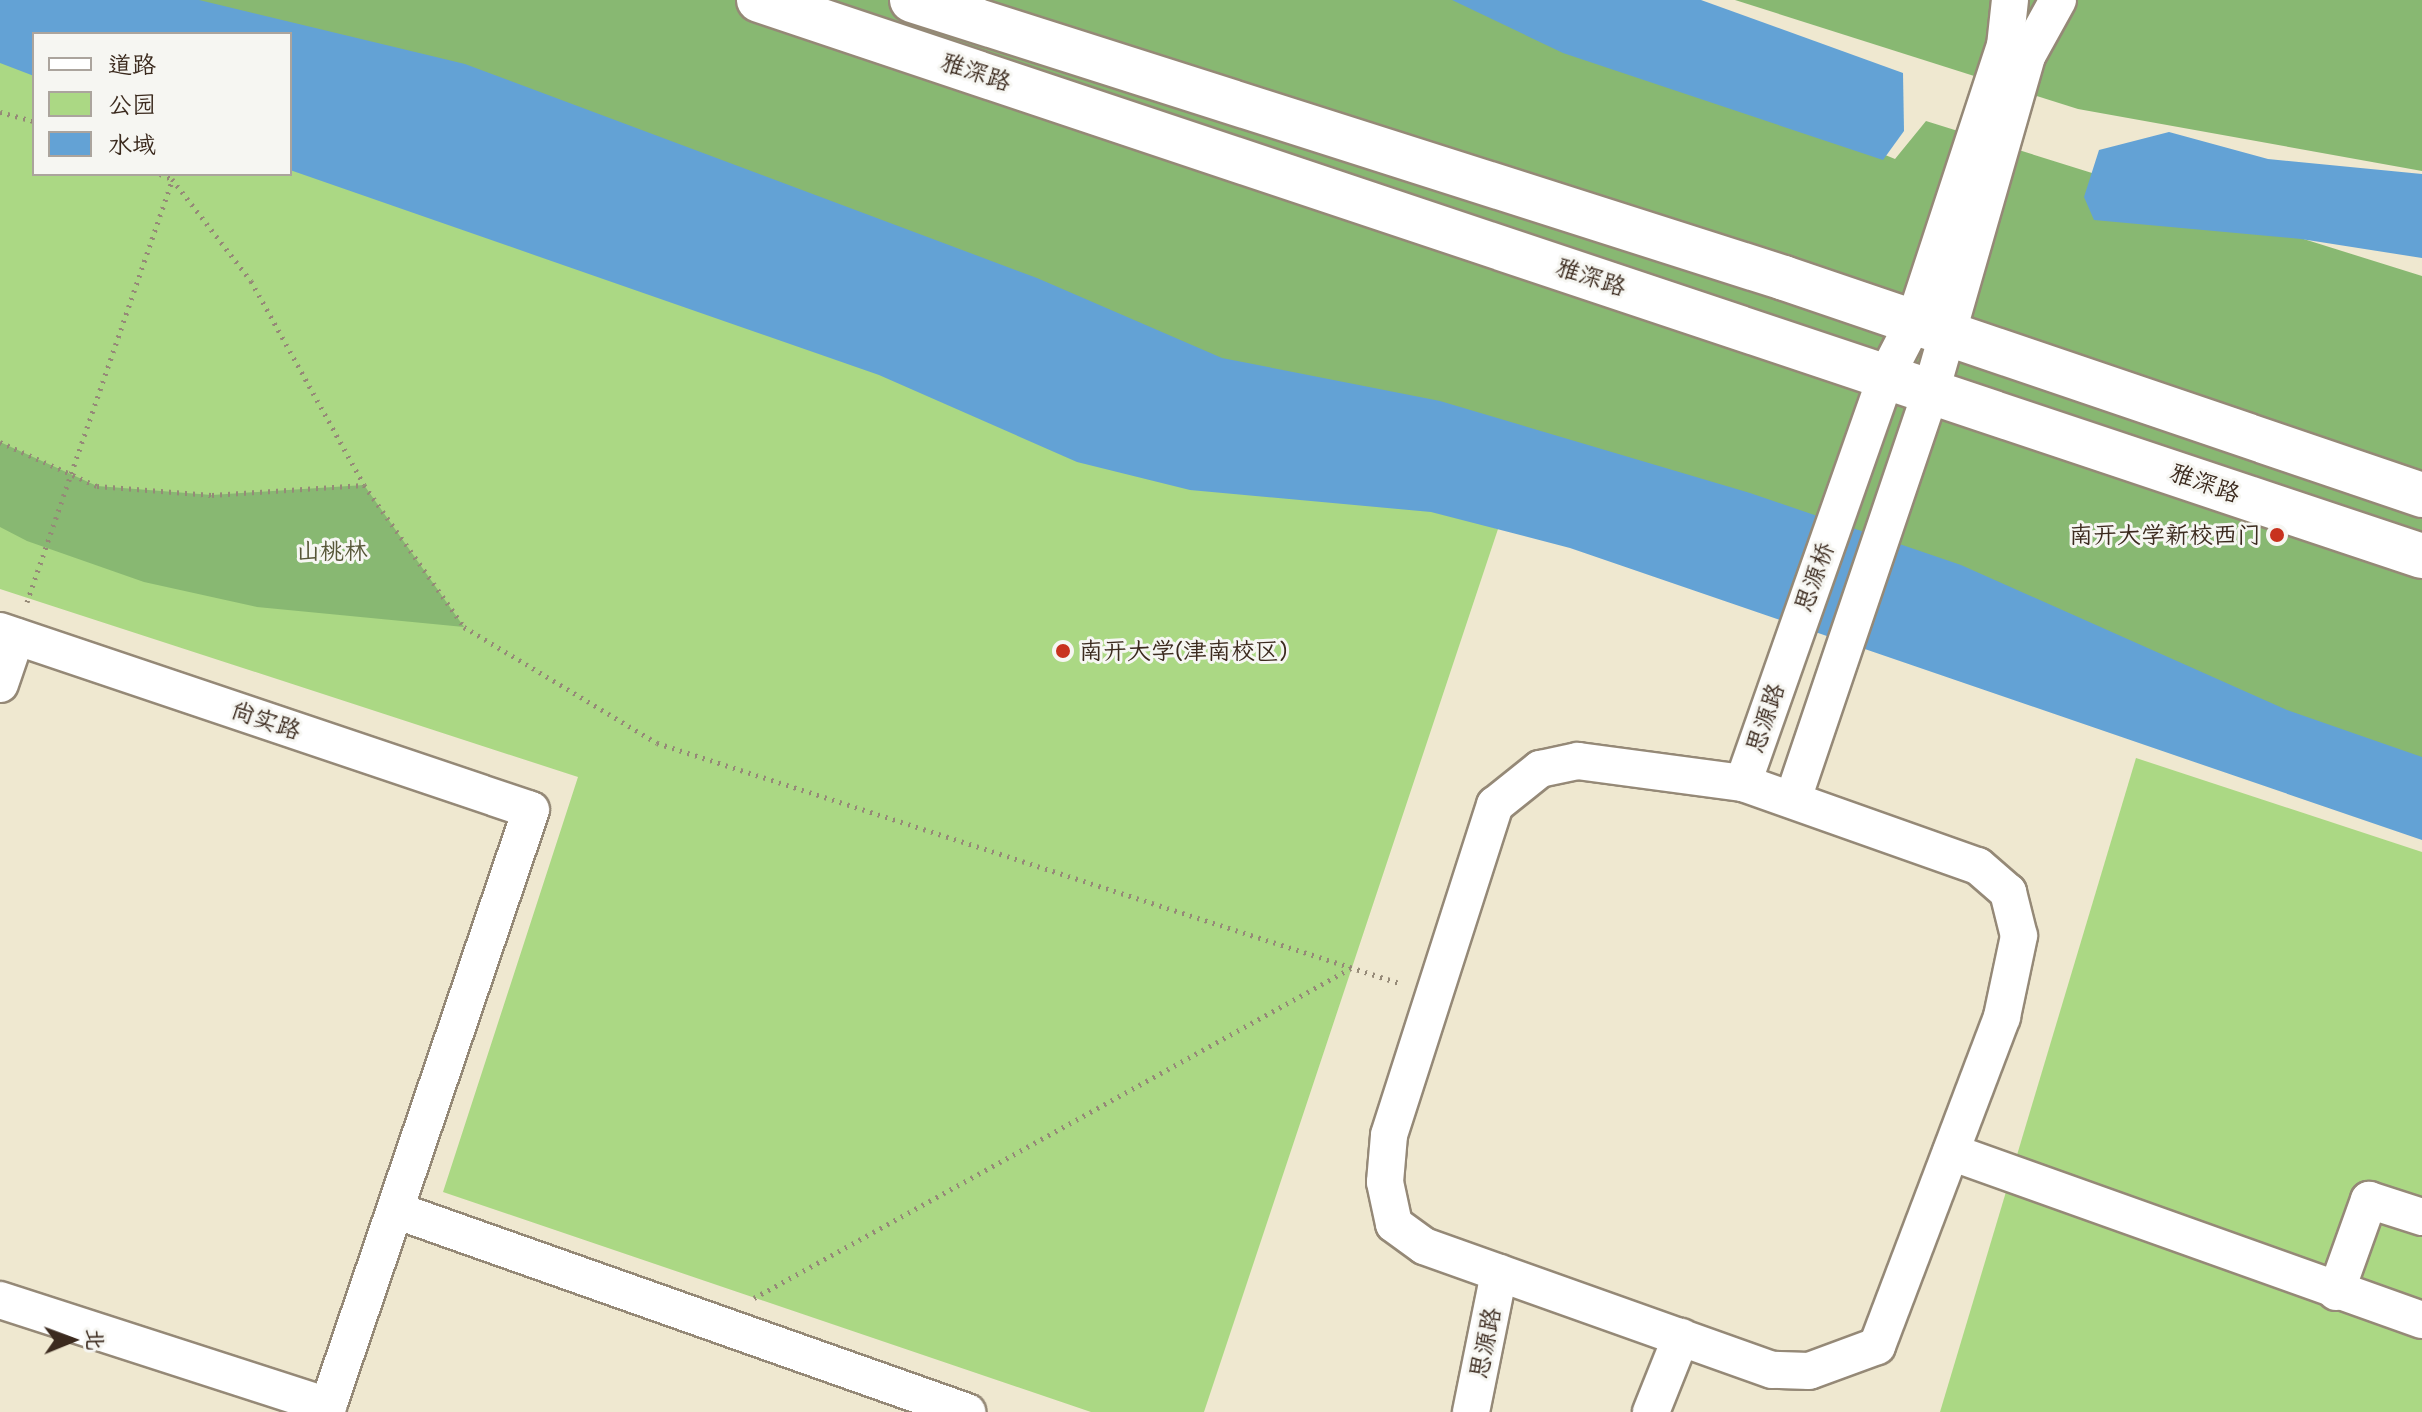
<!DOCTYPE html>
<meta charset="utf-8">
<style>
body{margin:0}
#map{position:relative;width:2422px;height:1412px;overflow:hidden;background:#efe8d0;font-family:"Patrick Hand","LXGW WenKai TC",sans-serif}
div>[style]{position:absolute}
.green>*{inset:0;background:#abd884}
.forest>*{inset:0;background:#88b872}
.water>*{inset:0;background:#63a2d5}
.path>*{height:5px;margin-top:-2.5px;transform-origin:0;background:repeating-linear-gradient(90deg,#958977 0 2px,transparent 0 8px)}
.roads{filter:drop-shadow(2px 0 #958977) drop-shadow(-2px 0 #958977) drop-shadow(0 2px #958977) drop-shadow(0 -2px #958977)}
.street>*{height:36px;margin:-18px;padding:0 18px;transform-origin:18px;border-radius:18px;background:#fff}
.secondary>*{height:44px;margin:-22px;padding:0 22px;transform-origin:22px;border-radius:22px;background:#fff}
.dots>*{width:22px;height:22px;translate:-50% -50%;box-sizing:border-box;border:4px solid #f6f6f2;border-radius:50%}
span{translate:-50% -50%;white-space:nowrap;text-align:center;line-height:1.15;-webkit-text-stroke:6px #f6f6f2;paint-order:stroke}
.street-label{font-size:24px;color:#3b2a1e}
.poi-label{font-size:24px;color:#3b2a1e}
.right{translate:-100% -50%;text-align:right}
.left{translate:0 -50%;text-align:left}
.park-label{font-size:24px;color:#575638}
.legend{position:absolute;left:32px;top:32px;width:260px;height:144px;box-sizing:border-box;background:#f6f6f2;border:2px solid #aba49d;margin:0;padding:10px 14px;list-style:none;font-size:24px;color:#3b2a1e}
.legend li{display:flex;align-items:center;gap:16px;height:40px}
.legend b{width:40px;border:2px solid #aba49d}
.north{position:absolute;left:32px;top:1300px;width:80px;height:80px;-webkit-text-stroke:6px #f6f6f2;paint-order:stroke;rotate:89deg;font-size:22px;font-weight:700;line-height:32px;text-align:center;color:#3b2a1e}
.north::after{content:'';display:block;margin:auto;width:28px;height:36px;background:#3b2a1e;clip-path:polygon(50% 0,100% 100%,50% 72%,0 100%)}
</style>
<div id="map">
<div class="green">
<div style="clip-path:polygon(0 50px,34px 61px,34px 174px,290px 174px,290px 143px,1498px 529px,1204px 1412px,1091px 1412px,443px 1192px,578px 777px,0 589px)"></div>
<div style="clip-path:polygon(2136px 758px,2422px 852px,2422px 1412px,1940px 1412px)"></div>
</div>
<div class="forest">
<div style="clip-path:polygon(196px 0,1507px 0,1895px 159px,1926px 121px,2422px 276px,2422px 784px,1207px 383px)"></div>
<div style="clip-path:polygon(1735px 0,2422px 0,2422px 171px,2078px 109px)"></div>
<div style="clip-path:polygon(0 442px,97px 486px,212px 495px,364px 485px,464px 627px,257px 607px,144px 582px,27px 541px,0 527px)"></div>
</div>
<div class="water">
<div style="clip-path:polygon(0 0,199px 0,465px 64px,1037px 278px,1222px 358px,1440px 401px,1750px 493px,1961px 565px,2287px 710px,2422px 757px,2422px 840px,1570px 548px,1431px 512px,1190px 490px,1077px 462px,879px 375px,290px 170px,290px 34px,34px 34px,34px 76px,0 63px)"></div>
<div style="clip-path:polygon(1452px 0,1701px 0,1903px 73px,1904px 131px,1883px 160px,1563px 53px)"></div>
<div style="clip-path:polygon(2169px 132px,2268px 159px,2422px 174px,2422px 258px,2301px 239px,2094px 220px,2084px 197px,2099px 150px)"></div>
</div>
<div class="path">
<div style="left:0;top:112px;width:35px;rotate:15deg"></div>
<div style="left:160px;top:174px;width:13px;rotate:23deg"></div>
<div style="left:172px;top:179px;width:129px;rotate:52.2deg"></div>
<div style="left:251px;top:281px;width:233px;rotate:61deg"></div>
<div style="left:364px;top:485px;width:174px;rotate:54.8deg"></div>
<div style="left:464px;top:627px;width:225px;rotate:31deg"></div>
<div style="left:657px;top:743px;width:780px;rotate:17.92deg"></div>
<div style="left:0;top:442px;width:107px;rotate:24.4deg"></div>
<div style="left:97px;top:486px;width:115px;rotate:4.5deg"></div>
<div style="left:212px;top:495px;width:152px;rotate:-3.8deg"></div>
<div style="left:27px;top:602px;width:446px;rotate:-71deg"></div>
<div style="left:754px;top:1298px;width:682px;rotate:-28.93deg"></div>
</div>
<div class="roads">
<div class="street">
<div style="left:0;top:631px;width:560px;rotate:18.63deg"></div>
<div style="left:531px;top:810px;width:636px;rotate:108.81deg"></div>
<div style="left:0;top:684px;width:50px;rotate:-71.2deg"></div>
<div style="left:1578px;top:761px;width:166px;rotate:7.6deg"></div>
<div style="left:1743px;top:783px;width:249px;rotate:19.5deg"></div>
<div style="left:1978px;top:866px;width:40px;rotate:41deg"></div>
<div style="left:2008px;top:892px;width:45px;rotate:76deg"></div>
<div style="left:2019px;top:936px;width:83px;rotate:101.9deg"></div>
<div style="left:2002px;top:1017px;width:352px;rotate:110.8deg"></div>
<div style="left:1877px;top:1346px;width:72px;rotate:159.8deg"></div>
<div style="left:1809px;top:1371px;width:37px;rotate:-178deg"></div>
<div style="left:1772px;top:1370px;width:369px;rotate:-160.4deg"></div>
<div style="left:1424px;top:1246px;width:37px;rotate:-144deg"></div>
<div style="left:1394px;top:1224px;width:43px;rotate:-102.1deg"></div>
<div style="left:1385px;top:1182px;width:47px;rotate:-85.1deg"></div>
<div style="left:1389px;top:1135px;width:347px;rotate:-72.2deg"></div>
<div style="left:1495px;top:805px;width:58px;rotate:-38.7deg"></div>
<div style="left:1540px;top:769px;width:39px;rotate:-12deg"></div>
<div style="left:1743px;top:783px;width:431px;rotate:-70.6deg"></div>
<div style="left:1886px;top:376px;width:61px;rotate:-62.6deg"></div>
<div style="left:1914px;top:322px;width:291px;rotate:-71.8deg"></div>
<div style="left:2005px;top:46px;width:46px;rotate:-83.8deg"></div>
<div style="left:1793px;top:799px;width:431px;rotate:-71.3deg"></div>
<div style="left:1931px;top:391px;width:348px;rotate:-74deg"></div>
<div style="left:2027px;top:56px;width:64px;rotate:-61deg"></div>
<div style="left:1951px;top:1152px;width:500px;rotate:19.63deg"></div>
<div style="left:395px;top:1210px;width:607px;rotate:19.45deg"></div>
<div style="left:2336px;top:1292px;width:98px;rotate:-70.3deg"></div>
<div style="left:2369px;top:1200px;width:56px;rotate:17.8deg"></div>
<div style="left:0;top:1300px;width:345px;rotate:17.9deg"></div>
<div style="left:1471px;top:1412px;width:142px;rotate:-78.6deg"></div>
<div style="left:1651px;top:1412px;width:81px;rotate:-68.2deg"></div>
</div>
<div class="secondary">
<div style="left:759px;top:0;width:1753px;rotate:18.49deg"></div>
<div style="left:912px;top:0;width:915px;rotate:17.68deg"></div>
<div style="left:1784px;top:278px;width:674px;rotate:18.78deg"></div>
</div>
</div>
<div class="dots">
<div style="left:2277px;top:535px;background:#c8321e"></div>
<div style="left:1063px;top:651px;background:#c8321e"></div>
</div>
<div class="street-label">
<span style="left:976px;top:72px;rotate:18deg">雅深路</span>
<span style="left:1591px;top:277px;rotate:18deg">雅深路</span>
<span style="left:2205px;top:483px;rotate:19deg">雅深路</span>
<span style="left:1814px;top:577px;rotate:-70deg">思源桥</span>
<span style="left:1765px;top:718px;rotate:-71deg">思源路</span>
<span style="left:266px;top:720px;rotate:19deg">尚实路</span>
<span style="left:1485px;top:1343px;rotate:-78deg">思源路</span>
</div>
<div class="poi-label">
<span class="right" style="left:2261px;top:535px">南开大学新校西门</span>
<span class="left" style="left:1079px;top:651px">南开大学(津南校区)</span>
</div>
<div class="park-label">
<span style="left:332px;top:551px">山桃林</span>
</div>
<ul class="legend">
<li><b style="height:10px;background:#fff"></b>道路</li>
<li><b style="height:22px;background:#abd884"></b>公园</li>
<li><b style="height:22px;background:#63a2d5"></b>水域</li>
</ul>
<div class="north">北</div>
</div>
